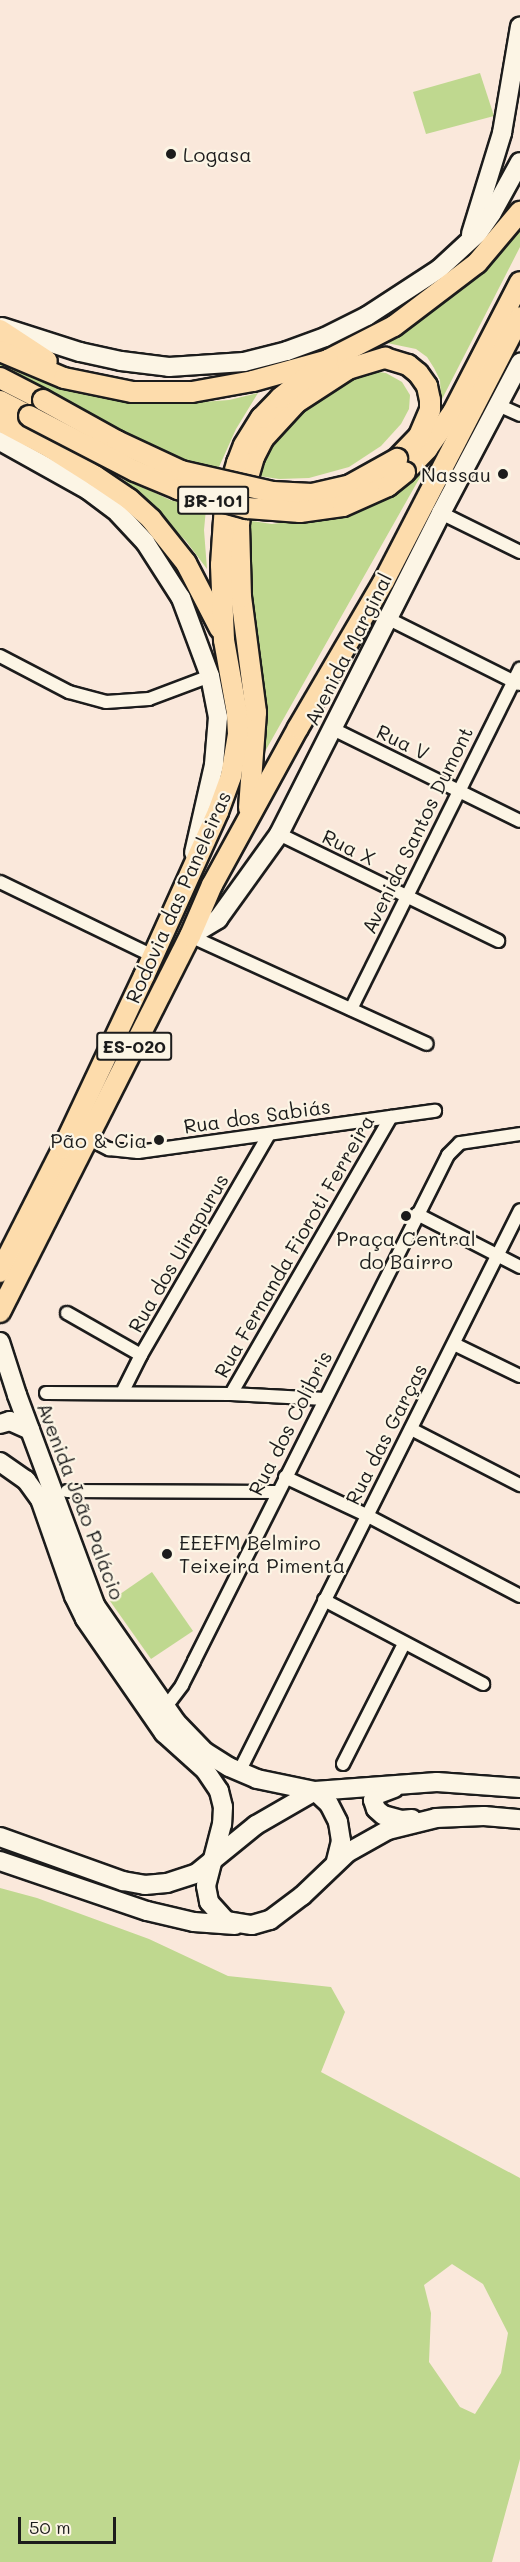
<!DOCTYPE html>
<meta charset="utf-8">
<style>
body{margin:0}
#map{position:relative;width:520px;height:2562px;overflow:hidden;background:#fae8db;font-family:Mali,sans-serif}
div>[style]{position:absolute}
.green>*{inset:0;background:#bfd88f}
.roads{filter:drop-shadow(2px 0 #1c1c1c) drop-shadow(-2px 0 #1c1c1c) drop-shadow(0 2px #1c1c1c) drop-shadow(0 -2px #1c1c1c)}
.street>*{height:12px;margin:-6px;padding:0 6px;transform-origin:6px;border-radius:6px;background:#fcf5e5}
.secondary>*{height:18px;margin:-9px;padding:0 9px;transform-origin:9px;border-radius:9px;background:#fcf5e5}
.primary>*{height:20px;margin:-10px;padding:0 10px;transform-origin:10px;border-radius:10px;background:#fddcac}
.bridges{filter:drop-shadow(2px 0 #1c1c1c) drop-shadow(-2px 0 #1c1c1c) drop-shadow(0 2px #1c1c1c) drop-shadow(0 -2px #1c1c1c)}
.primary-bridge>*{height:20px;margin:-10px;padding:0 10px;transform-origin:10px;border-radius:10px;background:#fddcac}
.dots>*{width:16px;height:16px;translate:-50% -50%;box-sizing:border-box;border:3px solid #fcf5e5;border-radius:50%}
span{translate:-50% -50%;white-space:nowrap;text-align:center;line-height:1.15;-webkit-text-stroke:4.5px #fcf5e5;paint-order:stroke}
.shield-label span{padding:2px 4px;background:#fcf5e5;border:2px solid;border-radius:4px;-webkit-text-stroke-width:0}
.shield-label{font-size:18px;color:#1c1c1c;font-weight:700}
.poi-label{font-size:20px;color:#1c1c1c}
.left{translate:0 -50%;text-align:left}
.right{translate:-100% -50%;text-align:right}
.street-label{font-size:20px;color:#1c1c1c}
.scale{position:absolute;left:18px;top:2517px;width:98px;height:27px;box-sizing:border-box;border:3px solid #1c1c1c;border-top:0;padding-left:8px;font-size:18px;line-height:21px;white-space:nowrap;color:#1c1c1c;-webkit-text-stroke:4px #fcf5e5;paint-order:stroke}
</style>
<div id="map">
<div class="green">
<div style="clip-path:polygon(480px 73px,494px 116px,426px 134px,413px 92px)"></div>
<div style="clip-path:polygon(520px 228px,520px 247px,441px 401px,440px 380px,434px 368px,427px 357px,416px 349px,387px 343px,366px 350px,455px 291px)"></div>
<div style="clip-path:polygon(0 361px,67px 389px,111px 399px,174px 404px,229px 400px,258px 393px,236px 429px,219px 467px,199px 465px,154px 448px,0 367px)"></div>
<div style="clip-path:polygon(371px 371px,386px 373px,402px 382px,410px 395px,409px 409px,401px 424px,381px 446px,349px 467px,309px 478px,279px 479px,253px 475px,276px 428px,332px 385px)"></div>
<div style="clip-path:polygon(432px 456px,254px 771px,245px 520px,272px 524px,344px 515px)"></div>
<div style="clip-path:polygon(120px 476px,170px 500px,206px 509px,204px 530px,207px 569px,186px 541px)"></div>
<div style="clip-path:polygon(152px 1572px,193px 1631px,151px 1659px,110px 1601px)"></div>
<div style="clip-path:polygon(evenodd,0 1888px,37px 1898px,149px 1939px,228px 1976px,331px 1987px,345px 2012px,321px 2072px,520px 2178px,520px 2459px,492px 2562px,0 2562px,0 1888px,452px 2264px,483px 2284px,508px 2333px,501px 2373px,475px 2414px,460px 2407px,429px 2362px,431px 2313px,424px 2285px,452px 2264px)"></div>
</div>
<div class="roads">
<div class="street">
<div style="left:498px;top:405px;width:24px;rotate:24deg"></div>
<div style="left:441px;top:513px;width:88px;rotate:26.3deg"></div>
<div style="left:389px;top:619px;width:145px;rotate:26.6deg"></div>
<div style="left:0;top:656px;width:78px;rotate:27.6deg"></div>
<div style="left:69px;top:692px;width:38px;rotate:15deg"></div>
<div style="left:106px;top:702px;width:43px;rotate:-4deg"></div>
<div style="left:149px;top:699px;width:65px;rotate:-20.7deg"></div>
<div style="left:333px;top:729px;width:208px;rotate:26.2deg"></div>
<div style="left:279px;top:834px;width:244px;rotate:26deg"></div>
<div style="left:0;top:882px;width:170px;rotate:25.8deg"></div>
<div style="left:190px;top:936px;width:260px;rotate:24.5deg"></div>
<div style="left:351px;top:1009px;width:380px;rotate:-63.6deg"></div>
<div style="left:87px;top:1138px;width:25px;rotate:27deg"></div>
<div style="left:109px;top:1149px;width:29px;rotate:6deg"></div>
<div style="left:138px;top:1152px;width:300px;rotate:-7.9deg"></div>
<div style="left:417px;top:1214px;width:116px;rotate:27.2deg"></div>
<div style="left:67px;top:1313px;width:85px;rotate:29.6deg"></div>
<div style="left:454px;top:1344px;width:73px;rotate:25.9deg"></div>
<div style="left:46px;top:1393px;width:185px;rotate:0.3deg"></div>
<div style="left:231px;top:1394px;width:94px;rotate:3deg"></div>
<div style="left:122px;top:1393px;width:42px;rotate:-63.4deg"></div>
<div style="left:141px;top:1355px;width:255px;rotate:-59.9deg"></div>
<div style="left:231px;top:1394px;width:320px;rotate:-60deg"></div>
<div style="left:411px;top:1429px;width:123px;rotate:27.2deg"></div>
<div style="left:285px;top:1477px;width:89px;rotate:25.1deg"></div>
<div style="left:366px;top:1515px;width:174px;rotate:27.7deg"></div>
<div style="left:67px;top:1491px;width:210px;rotate:0.3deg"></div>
<div style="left:324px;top:1600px;width:180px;rotate:27.8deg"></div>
<div style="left:162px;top:1712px;width:34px;rotate:-53deg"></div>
<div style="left:182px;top:1685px;width:27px;rotate:-63deg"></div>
<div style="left:194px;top:1661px;width:566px;rotate:-63.34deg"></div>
<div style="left:448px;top:1155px;width:17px;rotate:-45deg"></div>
<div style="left:460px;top:1143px;width:61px;rotate:-8.5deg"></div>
<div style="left:343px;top:1764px;width:135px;rotate:-63.1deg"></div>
<div style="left:239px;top:1772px;width:628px;rotate:-63.43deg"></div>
</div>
<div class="secondary">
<div style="left:471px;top:234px;width:106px;rotate:-72.9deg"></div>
<div style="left:502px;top:133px;width:108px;rotate:-80.4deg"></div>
<div style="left:2px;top:327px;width:82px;rotate:17.8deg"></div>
<div style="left:80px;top:352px;width:42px;rotate:12.4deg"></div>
<div style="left:121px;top:361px;width:48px;rotate:7.1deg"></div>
<div style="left:169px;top:367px;width:75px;rotate:-3.8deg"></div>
<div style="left:244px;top:362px;width:44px;rotate:-14.3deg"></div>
<div style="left:287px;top:351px;width:40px;rotate:-20.2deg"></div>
<div style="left:325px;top:337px;width:47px;rotate:-26.6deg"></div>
<div style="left:367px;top:316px;width:86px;rotate:-33.1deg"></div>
<div style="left:439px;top:269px;width:53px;rotate:-42.7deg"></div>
<div style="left:478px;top:233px;width:24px;rotate:-55deg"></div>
<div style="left:492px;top:213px;width:58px;rotate:-61.2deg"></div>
<div style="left:0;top:441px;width:101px;rotate:29.1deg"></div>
<div style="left:88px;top:490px;width:38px;rotate:37deg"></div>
<div style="left:118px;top:513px;width:40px;rotate:47deg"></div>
<div style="left:145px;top:542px;width:67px;rotate:57.3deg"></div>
<div style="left:181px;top:598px;width:83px;rotate:69.6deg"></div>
<div style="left:210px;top:676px;width:42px;rotate:79deg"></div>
<div style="left:218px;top:717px;width:48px;rotate:94.8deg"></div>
<div style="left:214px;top:765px;width:90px;rotate:102.8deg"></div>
<div style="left:190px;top:936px;width:33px;rotate:-31deg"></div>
<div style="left:218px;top:919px;width:105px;rotate:-54.3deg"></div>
<div style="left:279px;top:834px;width:360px;rotate:-63.2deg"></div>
<div style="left:441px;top:513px;width:170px;rotate:-62.2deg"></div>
<div style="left:0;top:1342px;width:56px;rotate:72.2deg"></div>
<div style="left:17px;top:1395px;width:224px;rotate:69.6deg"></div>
<div style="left:95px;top:1605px;width:142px;rotate:55.3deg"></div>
<div style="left:176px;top:1722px;width:42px;rotate:46deg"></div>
<div style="left:205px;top:1752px;width:28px;rotate:32deg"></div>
<div style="left:229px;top:1767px;width:30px;rotate:23deg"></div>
<div style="left:257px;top:1779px;width:59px;rotate:11.7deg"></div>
<div style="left:315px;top:1791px;width:122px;rotate:-4.2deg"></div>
<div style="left:437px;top:1782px;width:83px;rotate:4.1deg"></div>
<div style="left:0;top:1424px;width:10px;rotate:-17deg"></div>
<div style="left:10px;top:1421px;width:22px;rotate:24deg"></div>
<div style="left:0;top:1462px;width:32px;rotate:35deg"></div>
<div style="left:26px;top:1480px;width:24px;rotate:54deg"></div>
<div style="left:40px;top:1499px;width:103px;rotate:70.7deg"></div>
<div style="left:74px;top:1596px;width:25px;rotate:64deg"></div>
<div style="left:85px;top:1619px;width:139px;rotate:55.3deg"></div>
<div style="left:164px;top:1733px;width:55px;rotate:42.1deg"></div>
<div style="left:205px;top:1770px;width:25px;rotate:56deg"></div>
<div style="left:219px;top:1791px;width:16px;rotate:76deg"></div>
<div style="left:223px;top:1807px;width:17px;rotate:93deg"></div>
<div style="left:222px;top:1824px;width:64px;rotate:104.5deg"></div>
<div style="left:206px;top:1886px;width:16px;rotate:79deg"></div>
<div style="left:209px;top:1902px;width:25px;rotate:48deg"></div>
<div style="left:226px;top:1921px;width:26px;rotate:9deg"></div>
<div style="left:252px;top:1925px;width:19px;rotate:-16deg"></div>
<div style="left:270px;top:1920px;width:40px;rotate:-37deg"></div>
<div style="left:302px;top:1896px;width:62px;rotate:-43.7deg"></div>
<div style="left:347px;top:1853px;width:47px;rotate:-29.3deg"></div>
<div style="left:388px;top:1830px;width:49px;rotate:-14deg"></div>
<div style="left:436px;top:1818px;width:48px;rotate:-2.4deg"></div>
<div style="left:484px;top:1816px;width:36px;rotate:5deg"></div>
<div style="left:394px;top:1788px;width:19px;rotate:159deg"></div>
<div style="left:376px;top:1795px;width:6px;rotate:121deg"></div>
<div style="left:373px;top:1800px;width:9px;rotate:72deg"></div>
<div style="left:376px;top:1809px;width:9px;rotate:41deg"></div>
<div style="left:383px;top:1815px;width:20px;rotate:15deg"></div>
<div style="left:402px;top:1820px;width:10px;rotate:-6deg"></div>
<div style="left:0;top:1837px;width:131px;rotate:19.7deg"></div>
<div style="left:123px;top:1881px;width:22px;rotate:10deg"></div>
<div style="left:145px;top:1885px;width:22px;rotate:-5deg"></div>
<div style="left:167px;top:1883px;width:32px;rotate:-18deg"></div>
<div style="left:197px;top:1873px;width:76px;rotate:-39.1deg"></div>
<div style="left:256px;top:1825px;width:68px;rotate:-30deg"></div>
<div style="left:315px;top:1791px;width:19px;rotate:43deg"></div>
<div style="left:329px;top:1804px;width:20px;rotate:63deg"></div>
<div style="left:338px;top:1822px;width:19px;rotate:81deg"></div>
<div style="left:341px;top:1841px;width:21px;rotate:104deg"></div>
<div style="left:0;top:1861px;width:155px;rotate:18.8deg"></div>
<div style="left:147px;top:1911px;width:48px;rotate:13.2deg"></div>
<div style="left:194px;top:1922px;width:41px;rotate:4.2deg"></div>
</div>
<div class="primary">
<div style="left:0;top:330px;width:56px;rotate:33.4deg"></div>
<div style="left:0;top:351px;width:69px;rotate:22.9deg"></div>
<div style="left:64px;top:378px;width:69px;rotate:11.6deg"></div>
<div style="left:132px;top:392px;width:60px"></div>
<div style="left:192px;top:392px;width:62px;rotate:-10.2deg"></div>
<div style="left:253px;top:381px;width:78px;rotate:-15.6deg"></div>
<div style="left:328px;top:360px;width:74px;rotate:-27.3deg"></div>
<div style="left:394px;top:326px;width:104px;rotate:-37.2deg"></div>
<div style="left:477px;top:263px;width:67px;rotate:-49.9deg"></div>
<div style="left:0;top:378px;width:48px;rotate:27.1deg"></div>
<div style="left:0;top:401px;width:33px;rotate:27deg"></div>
<div style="left:0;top:421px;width:58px;rotate:27.9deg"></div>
<div style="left:51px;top:448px;width:52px;rotate:32.5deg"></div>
<div style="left:95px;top:476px;width:41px;rotate:34.1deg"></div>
<div style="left:129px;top:499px;width:30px;rotate:42deg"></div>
<div style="left:151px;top:519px;width:56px;rotate:51.5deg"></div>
<div style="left:186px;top:563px;width:74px;rotate:62.7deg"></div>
<div style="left:405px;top:472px;width:32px;rotate:-46deg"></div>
<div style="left:427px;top:449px;width:45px;rotate:-54.9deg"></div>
<div style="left:453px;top:412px;width:146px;rotate:-62.7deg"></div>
<div style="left:249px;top:808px;width:96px;rotate:-85.8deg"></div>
<div style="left:256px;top:712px;width:116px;rotate:-97.4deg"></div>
<div style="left:241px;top:597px;width:72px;rotate:-91.6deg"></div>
<div style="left:239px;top:525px;width:27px;rotate:-84deg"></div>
<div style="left:242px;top:498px;width:43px;rotate:-73.7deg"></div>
<div style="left:254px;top:457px;width:20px;rotate:-63deg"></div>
<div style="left:263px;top:439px;width:49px;rotate:-47.5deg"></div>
<div style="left:296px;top:403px;width:62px;rotate:-33.2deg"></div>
<div style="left:348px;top:369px;width:39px;rotate:-17deg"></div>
<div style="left:385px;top:358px;width:24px;rotate:17deg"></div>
<div style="left:408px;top:365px;width:13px;rotate:39deg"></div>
<div style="left:418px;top:373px;width:16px;rotate:55deg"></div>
<div style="left:427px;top:386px;width:14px;rotate:78deg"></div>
<div style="left:430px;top:400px;width:10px;rotate:90deg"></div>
<div style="left:430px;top:410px;width:28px;rotate:113deg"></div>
<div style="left:419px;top:436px;width:32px;rotate:134deg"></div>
<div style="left:0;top:1272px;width:139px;rotate:-63.1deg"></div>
<div style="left:63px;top:1148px;width:190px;rotate:-64.8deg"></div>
<div style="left:144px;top:976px;width:180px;rotate:-65.7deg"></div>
<div style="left:218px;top:812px;width:38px;rotate:-70deg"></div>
<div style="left:231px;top:776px;width:43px;rotate:-80.5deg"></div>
<div style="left:238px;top:734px;width:21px;rotate:-93deg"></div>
<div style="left:237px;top:713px;width:74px;rotate:-100.1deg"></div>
<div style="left:224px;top:640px;width:75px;rotate:-92.3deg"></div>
<div style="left:221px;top:565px;width:60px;rotate:-86.2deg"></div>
<div style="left:225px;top:505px;width:44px;rotate:-74.1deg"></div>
<div style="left:237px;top:463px;width:19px;rotate:-69deg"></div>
<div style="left:244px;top:445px;width:32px;rotate:-58deg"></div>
<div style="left:261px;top:418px;width:28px;rotate:-46deg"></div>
<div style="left:280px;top:398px;width:61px;rotate:-38.4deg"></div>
<div style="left:0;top:1312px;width:421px;rotate:-63.2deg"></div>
<div style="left:190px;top:936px;width:56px;rotate:-66.7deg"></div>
<div style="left:212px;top:885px;width:179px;rotate:-61.3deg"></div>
<div style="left:298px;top:728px;width:170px;rotate:-59.7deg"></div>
<div style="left:384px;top:581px;width:297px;rotate:-62.7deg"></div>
</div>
</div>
<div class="bridges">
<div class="primary-bridge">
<div style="left:43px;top:400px;width:85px;rotate:29deg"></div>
<div style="left:117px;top:441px;width:71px;rotate:25.1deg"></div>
<div style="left:181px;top:471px;width:94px;rotate:12.9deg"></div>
<div style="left:273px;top:492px;width:39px;rotate:3deg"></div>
<div style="left:312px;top:494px;width:39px;rotate:-13deg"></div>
<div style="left:350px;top:485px;width:54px;rotate:-29deg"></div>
<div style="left:29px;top:416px;width:119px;rotate:27.4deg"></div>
<div style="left:135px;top:471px;width:47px;rotate:22.7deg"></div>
<div style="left:178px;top:489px;width:72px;rotate:15.4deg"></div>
<div style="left:247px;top:508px;width:53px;rotate:4.3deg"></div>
<div style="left:300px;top:512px;width:43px;rotate:-7.9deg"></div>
<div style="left:343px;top:506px;width:49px;rotate:-24deg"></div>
<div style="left:388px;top:486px;width:22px;rotate:-39deg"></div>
</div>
</div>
<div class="dots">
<div style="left:171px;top:154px;background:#1c1c1c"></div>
<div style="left:503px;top:474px;background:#1c1c1c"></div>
<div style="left:159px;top:1140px;background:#1c1c1c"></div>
<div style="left:406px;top:1216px;background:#1c1c1c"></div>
<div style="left:167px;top:1554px;background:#1c1c1c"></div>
</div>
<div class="shield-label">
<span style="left:213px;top:500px">BR-101</span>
<span style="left:134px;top:1046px">ES-020</span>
</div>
<div class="poi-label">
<span class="left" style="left:183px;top:154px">Logasa</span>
<span class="right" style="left:491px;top:474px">Nassau</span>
<span class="right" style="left:147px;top:1140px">Pão &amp; Cia</span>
<span style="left:406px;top:1250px">Praça Central<br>do Bairro</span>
<span class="left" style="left:179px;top:1554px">EEEFM Belmiro<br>Teixeira Pimenta</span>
</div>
<div class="street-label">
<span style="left:348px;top:649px;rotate:-63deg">Avenida Marginal</span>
<span style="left:403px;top:742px;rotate:26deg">Rua V</span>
<span style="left:417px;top:830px;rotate:-64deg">Avenida Santos Dumont</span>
<span style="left:349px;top:847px;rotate:26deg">Rua X</span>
<span style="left:178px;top:897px;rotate:-66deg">Rodovia das Paneleiras</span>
<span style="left:257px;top:1116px;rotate:-8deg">Rua dos Sabiás</span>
<span style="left:294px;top:1246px;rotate:-60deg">Rua Fernanda Fioroti Ferreira</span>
<span style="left:178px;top:1253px;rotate:-60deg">Rua dos Uirapurus</span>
<span style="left:290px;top:1423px;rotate:-63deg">Rua dos Colibris</span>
<span style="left:386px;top:1434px;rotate:-63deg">Rua das Garças</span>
<span style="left:81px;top:1501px;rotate:69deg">Avenida João Palácio</span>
</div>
<div class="scale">50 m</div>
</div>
